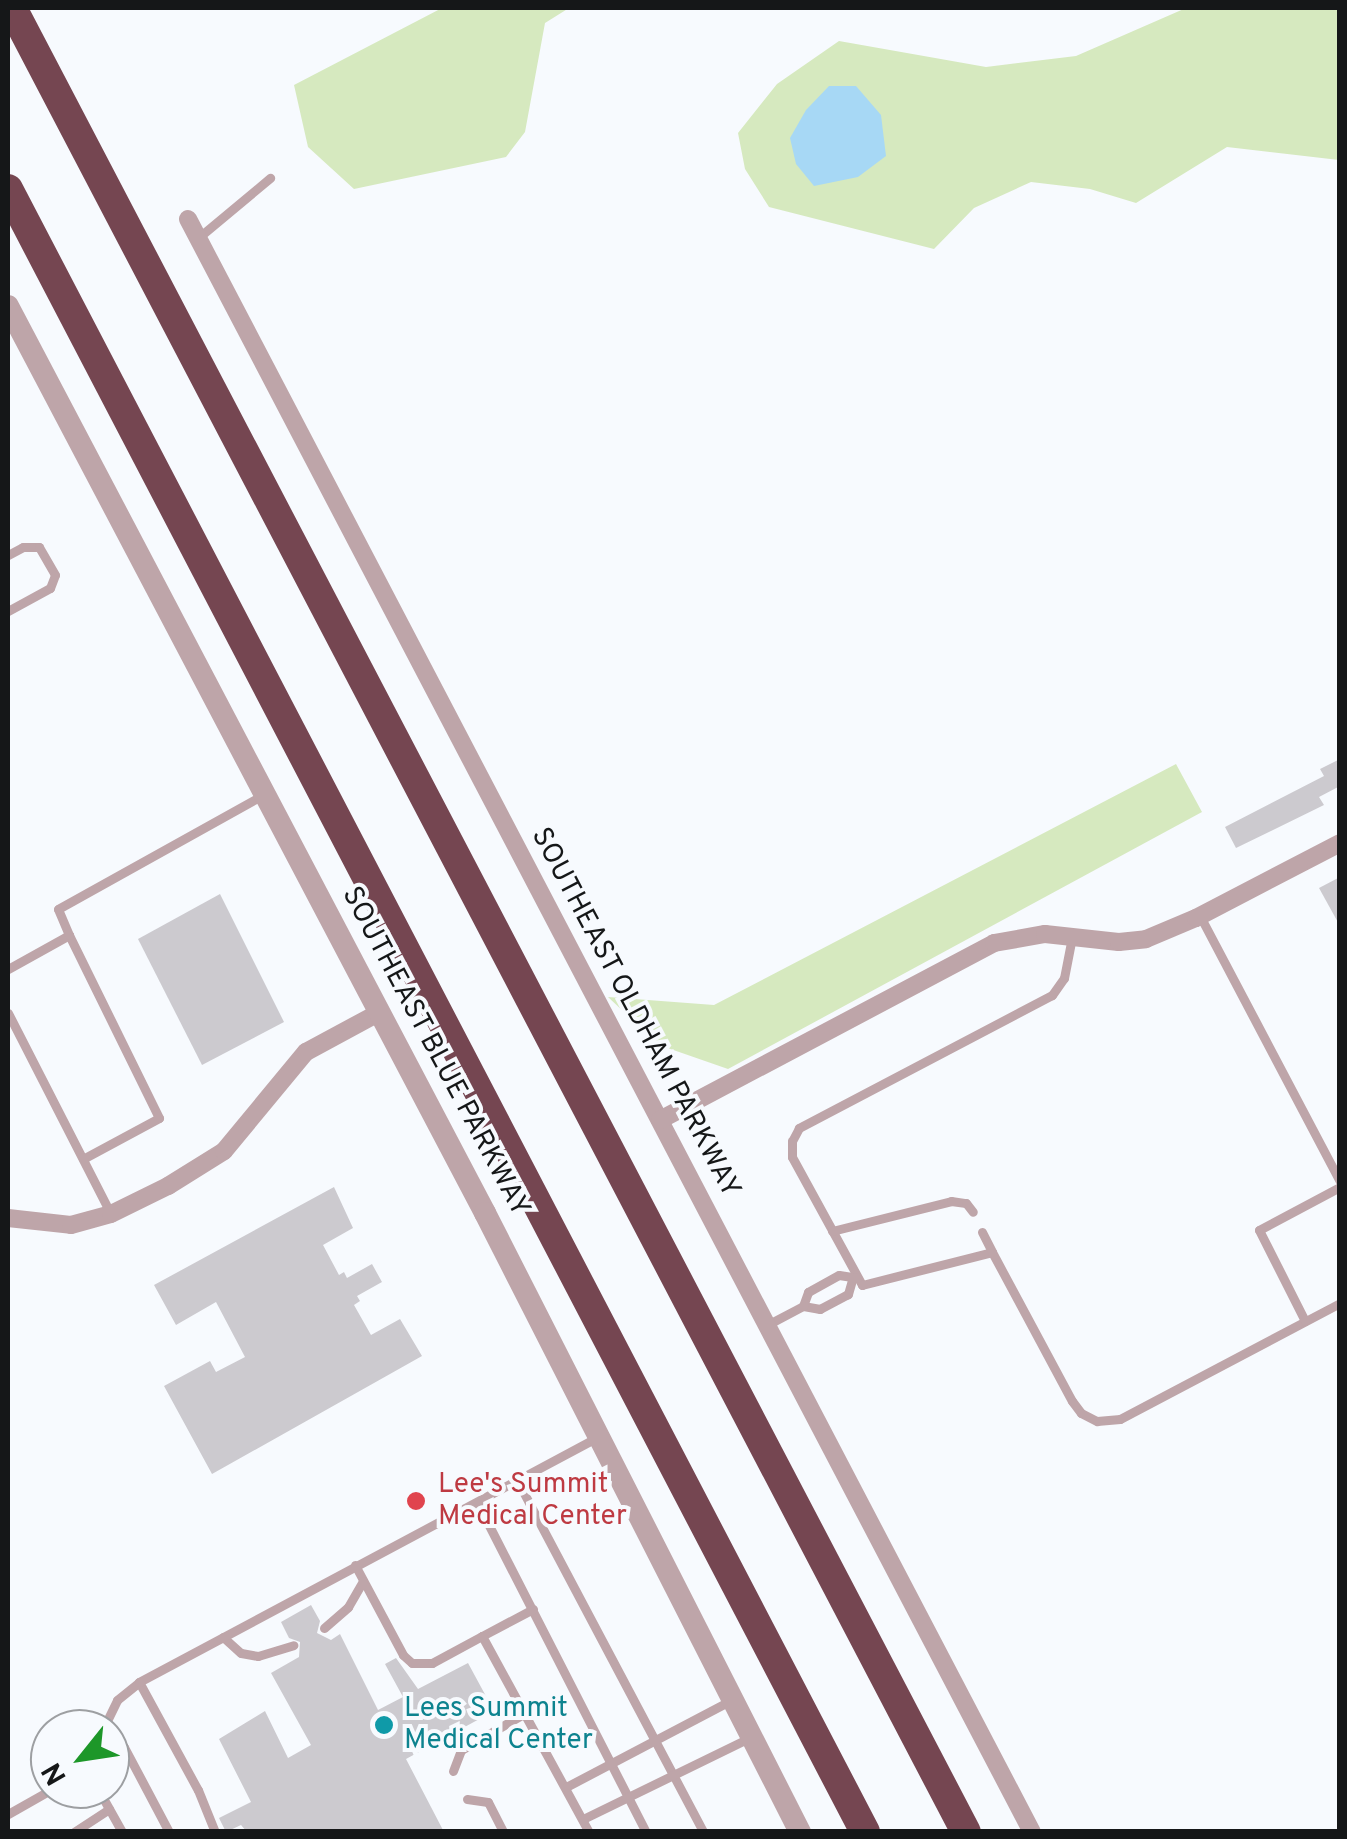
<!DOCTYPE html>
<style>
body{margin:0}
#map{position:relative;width:1347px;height:1839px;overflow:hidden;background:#f7fafe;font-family:Overpass,sans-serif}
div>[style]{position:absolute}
.green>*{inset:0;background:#d6e9bf}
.water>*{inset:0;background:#a7d8f5}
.building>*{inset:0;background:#cccacf}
.service>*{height:9px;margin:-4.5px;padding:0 4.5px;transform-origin:4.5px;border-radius:4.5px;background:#bea5a9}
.minor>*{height:18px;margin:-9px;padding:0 9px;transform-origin:9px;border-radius:9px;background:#bea5a9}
.tertiary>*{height:22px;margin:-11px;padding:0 11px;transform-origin:11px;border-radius:11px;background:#bea5a9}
.motorway>*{height:30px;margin:-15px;padding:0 15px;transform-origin:15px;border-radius:15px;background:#754651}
.dots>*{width:28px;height:28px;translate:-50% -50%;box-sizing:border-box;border:5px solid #f7fafe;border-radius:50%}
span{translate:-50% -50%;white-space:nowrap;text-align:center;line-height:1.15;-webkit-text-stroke:8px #f7fafe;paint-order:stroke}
.street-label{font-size:28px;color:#151718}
.health-label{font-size:28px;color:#be3a42}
.left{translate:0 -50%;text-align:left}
.culture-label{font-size:28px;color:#0d838f}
.frame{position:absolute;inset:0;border:10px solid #151718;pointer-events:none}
.north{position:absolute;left:30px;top:1709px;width:100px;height:100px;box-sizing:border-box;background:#f7fafe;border:2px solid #9d9fa2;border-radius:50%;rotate:240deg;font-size:28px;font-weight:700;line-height:40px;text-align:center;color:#151718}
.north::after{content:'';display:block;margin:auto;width:35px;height:45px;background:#1d9729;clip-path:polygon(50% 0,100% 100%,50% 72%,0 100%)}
</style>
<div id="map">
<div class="green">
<div style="clip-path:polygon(442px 8px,569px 8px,545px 23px,525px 132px,506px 157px,354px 189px,308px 147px,294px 85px)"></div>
<div style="clip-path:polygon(1186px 8px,1339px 8px,1339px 160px,1227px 147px,1136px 203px,1090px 189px,1031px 182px,974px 208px,934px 249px,769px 207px,745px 169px,738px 133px,777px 84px,839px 41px,986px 67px,1076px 56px)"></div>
<div style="clip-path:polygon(1176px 764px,1202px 812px,728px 1069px,659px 1045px,608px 997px,714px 1005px)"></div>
</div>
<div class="water">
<div style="clip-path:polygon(829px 86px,856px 86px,881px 115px,886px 156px,858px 177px,814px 186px,796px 164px,790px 138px,806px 110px)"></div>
</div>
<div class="building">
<div style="clip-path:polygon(1340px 759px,1340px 786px,1319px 797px,1324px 805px,1236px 848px,1225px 827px,1324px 776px,1320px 769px)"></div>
<div style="clip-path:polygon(1340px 877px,1340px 926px,1319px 888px)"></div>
<div style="clip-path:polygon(220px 894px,284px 1022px,202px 1065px,138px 939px)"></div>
<div style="clip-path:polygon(334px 1187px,353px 1228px,323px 1245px,339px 1275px,344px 1272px,347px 1278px,372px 1264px,382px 1282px,357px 1296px,360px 1301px,354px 1305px,371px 1335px,400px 1319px,422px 1356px,212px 1474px,164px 1386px,210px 1361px,216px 1372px,245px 1357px,216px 1302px,176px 1325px,154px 1285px)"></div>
<div style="clip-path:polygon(311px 1605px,320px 1621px,317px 1633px,331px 1640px,340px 1634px,378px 1710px,403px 1697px,385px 1664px,396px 1658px,418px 1689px,468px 1663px,494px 1711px,406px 1759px,444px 1832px,247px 1832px,241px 1825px,226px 1832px,219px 1818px,251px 1802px,219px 1739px,265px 1711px,288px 1758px,311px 1745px,271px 1673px,299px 1657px,300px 1642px,289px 1638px,281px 1622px)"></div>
</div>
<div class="service">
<div style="left:198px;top:238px;width:94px;rotate:-39.8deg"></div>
<div style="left:8px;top:555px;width:17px;rotate:-28deg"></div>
<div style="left:23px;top:547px;width:16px"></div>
<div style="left:39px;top:547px;width:32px;rotate:60deg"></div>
<div style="left:55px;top:575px;width:14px;rotate:111deg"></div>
<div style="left:50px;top:588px;width:48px;rotate:151.3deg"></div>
<div style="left:1200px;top:916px;width:301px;rotate:62.2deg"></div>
<div style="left:69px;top:935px;width:204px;rotate:63.8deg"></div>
<div style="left:159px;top:1118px;width:86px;rotate:151.7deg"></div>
<div style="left:1072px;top:937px;width:42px;rotate:101deg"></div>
<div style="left:1064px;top:978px;width:21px;rotate:125deg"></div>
<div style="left:1052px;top:995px;width:286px;rotate:152.3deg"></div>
<div style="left:799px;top:1128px;width:15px;rotate:118deg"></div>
<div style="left:792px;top:1141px;width:16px;rotate:90deg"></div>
<div style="left:792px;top:1157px;width:146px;rotate:61.3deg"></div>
<div style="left:862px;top:1285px;width:134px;rotate:-14.2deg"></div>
<div style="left:992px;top:1252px;width:169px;rotate:61.8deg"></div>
<div style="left:1072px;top:1401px;width:15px;rotate:53deg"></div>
<div style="left:1081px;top:1413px;width:18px;rotate:27deg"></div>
<div style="left:1097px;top:1421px;width:23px;rotate:-5deg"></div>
<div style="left:1120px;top:1419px;width:249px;rotate:-27.8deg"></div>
<div style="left:8px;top:969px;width:70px;rotate:-29.1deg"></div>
<div style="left:69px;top:935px;width:28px;rotate:-113deg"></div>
<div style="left:58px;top:909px;width:235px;rotate:-29.1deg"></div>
<div style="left:8px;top:1013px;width:226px;rotate:62.9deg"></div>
<div style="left:832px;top:1231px;width:123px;rotate:-14.1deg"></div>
<div style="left:951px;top:1201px;width:15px;rotate:8deg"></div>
<div style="left:966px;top:1203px;width:11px;rotate:52deg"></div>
<div style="left:982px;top:1232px;width:22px;rotate:63deg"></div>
<div style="left:852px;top:1280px;width:15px;rotate:106deg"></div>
<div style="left:848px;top:1294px;width:32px;rotate:152deg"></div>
<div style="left:820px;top:1309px;width:17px;rotate:-170deg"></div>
<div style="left:803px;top:1306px;width:15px;rotate:-70deg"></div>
<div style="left:808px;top:1292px;width:35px;rotate:-29deg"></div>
<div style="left:839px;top:1275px;width:18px;rotate:9deg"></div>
<div style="left:1305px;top:1321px;width:102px;rotate:-116.8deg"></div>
<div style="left:1259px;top:1230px;width:92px;rotate:-28deg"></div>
<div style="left:767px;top:1325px;width:41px;rotate:-27.8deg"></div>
<div style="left:517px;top:1480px;width:398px;rotate:62.1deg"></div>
<div style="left:477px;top:1502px;width:371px;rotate:62.9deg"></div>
<div style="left:355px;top:1565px;width:102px;rotate:61.9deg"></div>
<div style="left:403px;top:1655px;width:12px;rotate:42deg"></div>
<div style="left:412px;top:1663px;width:20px"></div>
<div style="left:432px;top:1663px;width:57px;rotate:-28.4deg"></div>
<div style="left:533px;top:1609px;width:58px;rotate:152.1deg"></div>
<div style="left:482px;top:1636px;width:223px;rotate:61.4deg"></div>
<div style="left:324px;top:1628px;width:32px;rotate:-41deg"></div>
<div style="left:348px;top:1607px;width:30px;rotate:-60deg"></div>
<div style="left:223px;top:1637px;width:24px;rotate:42deg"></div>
<div style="left:241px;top:1653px;width:17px;rotate:10deg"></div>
<div style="left:258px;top:1656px;width:37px;rotate:-17deg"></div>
<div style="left:139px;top:1682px;width:123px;rotate:61.4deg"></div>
<div style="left:198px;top:1790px;width:45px;rotate:68deg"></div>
<div style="left:103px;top:1729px;width:32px;rotate:-64deg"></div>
<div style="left:117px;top:1700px;width:28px;rotate:-39deg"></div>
<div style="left:139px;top:1682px;width:518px;rotate:-28.1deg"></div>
<div style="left:110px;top:1731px;width:21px;rotate:49deg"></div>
<div style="left:124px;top:1747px;width:96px;rotate:62.1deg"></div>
<div style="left:453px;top:1771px;width:22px;rotate:-69deg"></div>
<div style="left:461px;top:1750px;width:74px;rotate:-30deg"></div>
<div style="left:566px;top:1787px;width:187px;rotate:-27.7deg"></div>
<div style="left:98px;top:1789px;width:49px;rotate:60.8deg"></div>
<div style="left:467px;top:1799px;width:21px;rotate:8deg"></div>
<div style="left:488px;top:1802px;width:34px;rotate:63deg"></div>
<div style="left:8px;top:1814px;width:51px;rotate:-29.6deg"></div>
<div style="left:583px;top:1819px;width:187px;rotate:-26deg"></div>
<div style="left:74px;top:1832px;width:42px;rotate:-33.3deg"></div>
</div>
<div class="minor">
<div style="left:188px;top:219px;width:1820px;rotate:62.38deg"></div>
<div style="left:660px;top:1120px;width:378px;rotate:-27.9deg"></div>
<div style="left:994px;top:943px;width:52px;rotate:-10deg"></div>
<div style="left:1045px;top:934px;width:74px;rotate:6.2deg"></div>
<div style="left:1119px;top:942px;width:27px;rotate:-6deg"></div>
<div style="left:1146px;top:939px;width:54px;rotate:-22.8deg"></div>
<div style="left:1196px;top:918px;width:162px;rotate:-27.5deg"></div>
<div style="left:8px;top:1218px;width:63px;rotate:6.3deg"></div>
<div style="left:71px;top:1225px;width:41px;rotate:-15.4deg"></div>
<div style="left:111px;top:1214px;width:64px;rotate:-26.2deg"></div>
<div style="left:168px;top:1186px;width:66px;rotate:-32deg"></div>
<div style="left:224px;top:1151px;width:129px;rotate:-50.4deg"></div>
<div style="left:306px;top:1052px;width:84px;rotate:-28.4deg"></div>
</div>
<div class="tertiary">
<div style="left:8px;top:306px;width:1025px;rotate:62.26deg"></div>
<div style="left:485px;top:1213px;width:695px;rotate:63.03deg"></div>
</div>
<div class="motorway">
<div style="left:12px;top:8px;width:2058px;rotate:62.39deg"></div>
<div style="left:8px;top:189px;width:1853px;rotate:62.45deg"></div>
</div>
<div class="dots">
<div style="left:416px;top:1501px;background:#e0444e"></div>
<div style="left:384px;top:1725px;background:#0f9aa8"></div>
</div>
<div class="street-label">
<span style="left:635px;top:1013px;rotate:62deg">SOUTHEAST OLDHAM PARKWAY</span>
<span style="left:435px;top:1052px;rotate:62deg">SOUTHEAST BLUE PARKWAY</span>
</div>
<div class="health-label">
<span class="left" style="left:438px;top:1501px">Lee's Summit<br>Medical Center</span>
</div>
<div class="culture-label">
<span class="left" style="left:404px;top:1725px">Lees Summit<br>Medical Center</span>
</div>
<div class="frame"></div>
<div class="north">N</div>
</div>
